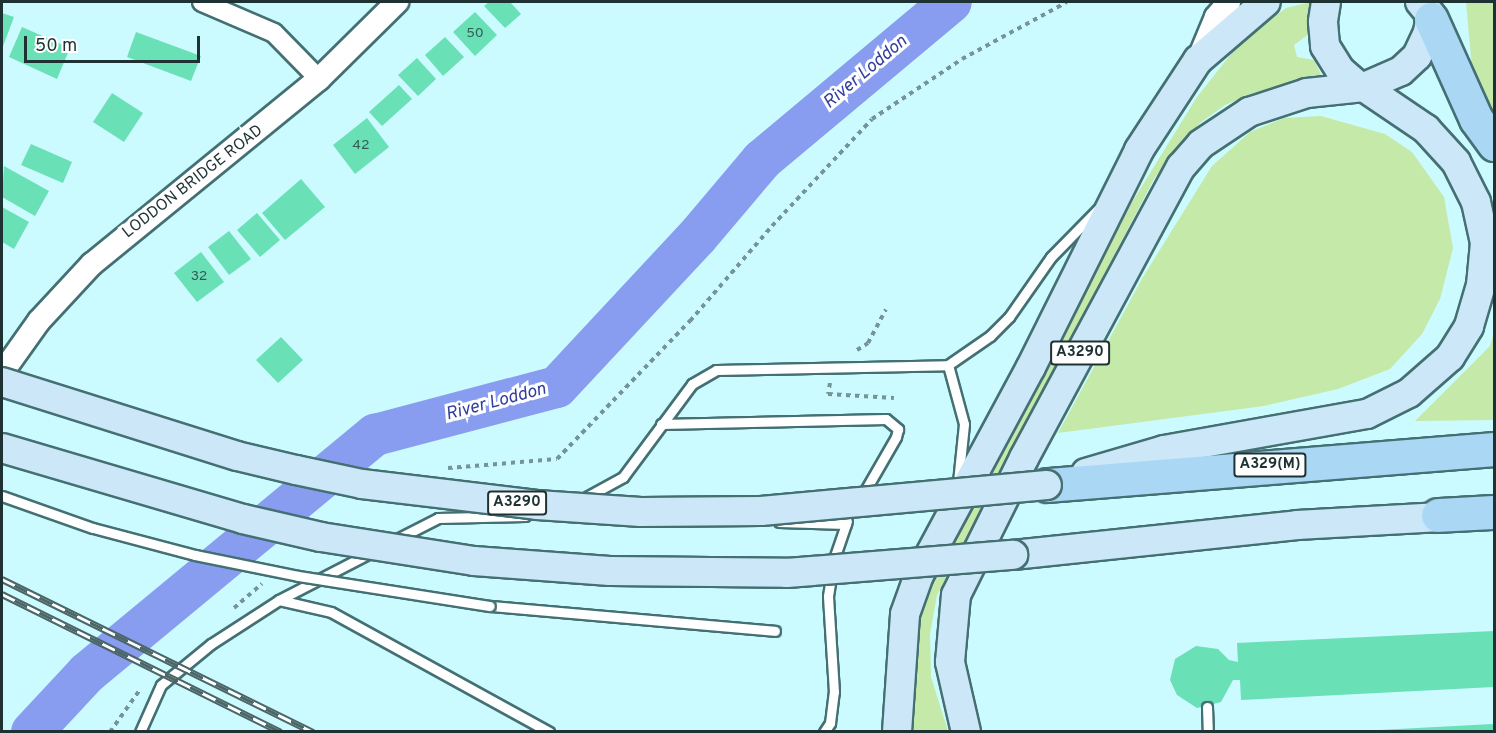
<!DOCTYPE html>
<style>
body{margin:0}
#map{position:relative;width:1496px;height:733px;overflow:hidden;background:#ccfbff;font-family:Overpass,sans-serif}
div>[style]{position:absolute}
.green>*{inset:0;background:#c4e9a9}
.river>*{height:42px;margin:-21px;padding:0 21px;transform-origin:21px;border-radius:21px;background:#889df0}
.building>*{inset:0;background:#6ae0b6}
.path>*{height:4px;margin-top:-2px;transform-origin:0;background:repeating-linear-gradient(90deg,#749497 0 4.5px,transparent 0 9px)}
.roads{filter:drop-shadow(2px 0 #447073) drop-shadow(-2px 0 #447073) drop-shadow(0 2px #447073) drop-shadow(0 -2px #447073)}
.service>*{height:9px;margin:-4.5px;padding:0 4.5px;transform-origin:4.5px;border-radius:4.5px;background:#fff}
.minor>*{height:18px;margin:-9px;padding:0 9px;transform-origin:9px;border-radius:9px;background:#fff}
.tertiary>*{height:22px;margin:-11px;padding:0 11px;transform-origin:11px;border-radius:11px;background:#fff}
.primary>*{height:28px;margin:-14px;padding:0 14px;transform-origin:14px;border-radius:14px;background:#cce7f8}
.motorway>*{height:33px;margin:-16.5px;padding:0 16.5px;transform-origin:16.5px;border-radius:16.5px;background:#aad7f4}
.rail>*{height:7px;margin-top:-3.5px;transform-origin:0;background:repeating-linear-gradient(90deg,#fefefe 0 14px,#4c6668 0 28px);box-sizing:border-box;border-block:2px solid #4c6668}
.bridges{filter:drop-shadow(2px 0 #447073) drop-shadow(-2px 0 #447073) drop-shadow(0 2px #447073) drop-shadow(0 -2px #447073)}
.service-bridge>*{height:9px;margin:-4.5px;padding:0 4.5px;transform-origin:4.5px;border-radius:4.5px;background:#fff}
.primary-bridge>*{height:28px;margin:-14px;padding:0 14px;transform-origin:14px;border-radius:14px;background:#cce7f8}
span{translate:-50% -50%;white-space:nowrap;text-align:center;line-height:1.15;-webkit-text-stroke:6px #fefefe;paint-order:stroke}
.number-label{font-size:14px;color:#325e54}
.number-label span{-webkit-text-stroke-width:0}
.shield-label span{padding:2px 4px;background:#fefefe;border:2px solid;border-radius:4px;-webkit-text-stroke-width:0}
.shield-label{font-size:15px;color:#1f3233;font-weight:700}
.street-label{font-size:16px;color:#1f3233}
.water-label{font-size:18px;color:#313d9c;font-style:italic}
.frame{position:absolute;inset:0;border:3px solid #1f3233;pointer-events:none}
.scale{position:absolute;left:24px;top:36px;width:176px;height:27px;box-sizing:border-box;border:3px solid #1f3233;border-top:0;padding-left:8px;font-size:18px;line-height:21px;white-space:nowrap;color:#1f3233;-webkit-text-stroke:4px #fefefe;paint-order:stroke}
</style>
<div id="map">
<div class="green">
<div style="clip-path:polygon(1311px 2px,1309px 34px,1294px 45px,1297px 57px,1314px 60px,1323px 79px,1253px 93px,1225px 105px,1200px 123px,1155px 177px,937px 595px,930px 634px,931px 677px,948px 731px,910px 732px,915px 615px,1017px 412px,1134px 199px,1197px 97px,1242px 40px,1286px 8px)"></div>
<div style="clip-path:polygon(1466px 2px,1494px 2px,1494px 120px,1472px 69px)"></div>
<div style="clip-path:polygon(1321px 116px,1385px 134px,1412px 152px,1444px 197px,1453px 248px,1440px 299px,1422px 334px,1390px 369px,1338px 389px,1264px 406px,1058px 433px,1143px 277px,1212px 166px,1250px 132px,1284px 118px)"></div>
<div style="clip-path:polygon(1494px 332px,1494px 420px,1415px 421px,1490px 346px)"></div>
</div>
<div class="river">
<div style="left:32px;top:732px;width:81px;rotate:-47deg"></div>
<div style="left:87px;top:673px;width:374px;rotate:-39.6deg"></div>
<div style="left:375px;top:435px;width:188px;rotate:-14.8deg"></div>
<div style="left:557px;top:387px;width:205px;rotate:-47deg"></div>
<div style="left:697px;top:237px;width:101px;rotate:-49.8deg"></div>
<div style="left:762px;top:160px;width:246px;rotate:-39.9deg"></div>
</div>
<div class="building">
<div style="clip-path:polygon(489px 2px,510px 2px,521px 14px,505px 28px,484px 6px)"></div>
<div style="clip-path:polygon(475px 12px,497px 35px,475px 56px,453px 32px)"></div>
<div style="clip-path:polygon(2px 13px,14px 17px,2px 49px)"></div>
<div style="clip-path:polygon(22px 27px,70px 48px,57px 79px,9px 57px)"></div>
<div style="clip-path:polygon(136px 32px,201px 56px,191px 81px,127px 57px)"></div>
<div style="clip-path:polygon(445px 37px,464px 57px,443px 76px,425px 55px)"></div>
<div style="clip-path:polygon(417px 58px,436px 79px,418px 96px,398px 75px)"></div>
<div style="clip-path:polygon(399px 85px,412px 99px,382px 126px,369px 112px)"></div>
<div style="clip-path:polygon(112px 93px,143px 113px,124px 142px,93px 122px)"></div>
<div style="clip-path:polygon(367px 118px,389px 147px,355px 174px,333px 145px)"></div>
<div style="clip-path:polygon(31px 144px,72px 162px,63px 183px,21px 165px)"></div>
<div style="clip-path:polygon(4px 166px,49px 191px,35px 216px,2px 197px)"></div>
<div style="clip-path:polygon(301px 179px,325px 207px,285px 240px,262px 213px)"></div>
<div style="clip-path:polygon(2px 207px,29px 222px,14px 249px,2px 242px)"></div>
<div style="clip-path:polygon(257px 213px,280px 240px,260px 257px,237px 230px)"></div>
<div style="clip-path:polygon(229px 231px,251px 259px,229px 275px,208px 247px)"></div>
<div style="clip-path:polygon(201px 252px,224px 282px,197px 302px,174px 273px)"></div>
<div style="clip-path:polygon(281px 337px,303px 360px,278px 383px,256px 360px)"></div>
<div style="clip-path:polygon(1494px 631px,1494px 687px,1241px 700px,1240px 680px,1233px 680px,1221px 702px,1197px 708px,1177px 695px,1170px 680px,1175px 659px,1196px 646px,1218px 649px,1229px 660px,1238px 662px,1237px 643px)"></div>
<div style="clip-path:polygon(1493px 724px,1494px 732px,1379px 732px,1379px 730px)"></div>
</div>
<div class="path">
<div style="left:857px;top:350px;width:13px;rotate:-32deg"></div>
<div style="left:868px;top:343px;width:38px;rotate:-62deg"></div>
<div style="left:830px;top:383px;width:11px;rotate:100deg"></div>
<div style="left:828px;top:394px;width:66px;rotate:3.5deg"></div>
<div style="left:448px;top:468px;width:109px;rotate:-4.7deg"></div>
<div style="left:557px;top:459px;width:192px;rotate:-46.1deg"></div>
<div style="left:690px;top:321px;width:125px;rotate:-49.2deg"></div>
<div style="left:772px;top:226px;width:146px;rotate:-46.9deg"></div>
<div style="left:872px;top:119px;width:108px;rotate:-33.7deg"></div>
<div style="left:962px;top:59px;width:119px;rotate:-28.5deg"></div>
<div style="left:234px;top:608px;width:37px;rotate:-41deg"></div>
<div style="left:110px;top:732px;width:50px;rotate:-54.7deg"></div>
</div>
<div class="roads">
<div class="service">
<div style="left:948px;top:365px;width:61px;rotate:74.8deg"></div>
<div style="left:964px;top:424px;width:58px;rotate:95.9deg"></div>
<div style="left:661px;top:424px;width:225px;rotate:-1.3deg"></div>
<div style="left:886px;top:419px;width:16px;rotate:40deg"></div>
<div style="left:898px;top:429px;width:8px;rotate:104deg"></div>
<div style="left:896px;top:437px;width:68px;rotate:120deg"></div>
<div style="left:581px;top:500px;width:48px;rotate:-28.7deg"></div>
<div style="left:623px;top:477px;width:116px;rotate:-53.4deg"></div>
<div style="left:692px;top:384px;width:28px;rotate:-30deg"></div>
<div style="left:716px;top:370px;width:232px;rotate:-1.2deg"></div>
<div style="left:948px;top:365px;width:51px;rotate:-34.6deg"></div>
<div style="left:990px;top:336px;width:27px;rotate:-45deg"></div>
<div style="left:1009px;top:317px;width:73px;rotate:-55deg"></div>
<div style="left:1051px;top:257px;width:67px;rotate:-45.6deg"></div>
<div style="left:779px;top:522px;width:67px;rotate:1.7deg"></div>
<div style="left:395px;top:540px;width:48px;rotate:-27.1deg"></div>
<div style="left:438px;top:518px;width:87px;rotate:-1.3deg"></div>
<div style="left:279px;top:600px;width:53px;rotate:13deg"></div>
<div style="left:331px;top:612px;width:249px;rotate:28.8deg"></div>
<div style="left:490px;top:606px;width:286px;rotate:5deg"></div>
<div style="left:1207px;top:707px;width:25px;rotate:88deg"></div>
<div style="left:140px;top:732px;width:51px;rotate:-65.9deg"></div>
<div style="left:161px;top:685px;width:65px;rotate:-39.4deg"></div>
<div style="left:211px;top:644px;width:81px;rotate:-32.9deg"></div>
<div style="left:279px;top:600px;width:105px;rotate:-27.3deg"></div>
<div style="left:824px;top:732px;width:11px;rotate:-56deg"></div>
<div style="left:830px;top:723px;width:31px;rotate:-83deg"></div>
<div style="left:834px;top:692px;width:96px;rotate:-93.6deg"></div>
<div style="left:828px;top:596px;width:37px;rotate:-81deg"></div>
<div style="left:834px;top:559px;width:40px;rotate:-71.1deg"></div>
</div>
<div class="minor">
<div style="left:202px;top:2px;width:78px;rotate:23.3deg"></div>
<div style="left:274px;top:33px;width:64px;rotate:45.6deg"></div>
</div>
<div class="tertiary">
<div style="left:1199px;top:58px;width:44px;rotate:-67.5deg"></div>
<div style="left:1216px;top:17px;width:20px;rotate:-49deg"></div>
<div style="left:2px;top:373px;width:64px;rotate:-54.6deg"></div>
<div style="left:39px;top:321px;width:78px;rotate:-47.1deg"></div>
<div style="left:92px;top:264px;width:293px;rotate:-39.2deg"></div>
<div style="left:319px;top:79px;width:110px;rotate:-44.6deg"></div>
</div>
<div class="primary">
<div style="left:1326px;top:2px;width:20px;rotate:99deg"></div>
<div style="left:1323px;top:22px;width:24px;rotate:85deg"></div>
<div style="left:1325px;top:46px;width:28px;rotate:58deg"></div>
<div style="left:1340px;top:70px;width:23px;rotate:41deg"></div>
<div style="left:1086px;top:473px;width:81px;rotate:-16.4deg"></div>
<div style="left:1164px;top:450px;width:206px;rotate:-10.1deg"></div>
<div style="left:1367px;top:414px;width:47px;rotate:-26.6deg"></div>
<div style="left:1409px;top:393px;width:55px;rotate:-41.3deg"></div>
<div style="left:1450px;top:357px;width:36px;rotate:-58deg"></div>
<div style="left:1469px;top:326px;width:43px;rotate:-73.7deg"></div>
<div style="left:1481px;top:285px;width:42px;rotate:-84.6deg"></div>
<div style="left:1485px;top:243px;width:42px;rotate:-102.4deg"></div>
<div style="left:1476px;top:202px;width:45px;rotate:-116.6deg"></div>
<div style="left:1456px;top:162px;width:45px;rotate:-132.3deg"></div>
<div style="left:1426px;top:129px;width:75px;rotate:-145.9deg"></div>
<div style="left:1013px;top:555px;width:286px;rotate:-6deg"></div>
<div style="left:1297px;top:525px;width:162px;rotate:-3.2deg"></div>
<div style="left:897px;top:732px;width:118px;rotate:-86.1deg"></div>
<div style="left:905px;top:614px;width:41px;rotate:-70.3deg"></div>
<div style="left:919px;top:575px;width:236px;rotate:-61.7deg"></div>
<div style="left:1031px;top:367px;width:242px;rotate:-63.5deg"></div>
<div style="left:1139px;top:150px;width:108px;rotate:-56.8deg"></div>
<div style="left:1198px;top:60px;width:89px;rotate:-40.5deg"></div>
<div style="left:966px;top:732px;width:72px;rotate:-102.9deg"></div>
<div style="left:950px;top:662px;width:67px;rotate:-84.9deg"></div>
<div style="left:956px;top:595px;width:153px;rotate:-63.6deg"></div>
<div style="left:1024px;top:458px;width:331px;rotate:-61.7deg"></div>
<div style="left:1181px;top:167px;width:30px;rotate:-49deg"></div>
<div style="left:1201px;top:144px;width:58px;rotate:-33.7deg"></div>
<div style="left:1249px;top:112px;width:61px;rotate:-18.1deg"></div>
<div style="left:1307px;top:93px;width:57px;rotate:-6deg"></div>
<div style="left:1364px;top:87px;width:40px;rotate:-23.4deg"></div>
<div style="left:1401px;top:71px;width:22px;rotate:-43deg"></div>
<div style="left:1417px;top:56px;width:26px;rotate:-65deg"></div>
<div style="left:1428px;top:32px;width:17px;rotate:-80deg"></div>
<div style="left:1431px;top:15px;width:17px;rotate:-130deg"></div>
</div>
<div class="motorway">
<div style="left:1431px;top:19px;width:110px;rotate:65.8deg"></div>
<div style="left:1476px;top:119px;width:31px;rotate:54deg"></div>
<div style="left:1047px;top:485px;width:448px;rotate:-4.6deg"></div>
<div style="left:1438px;top:515px;width:56px;rotate:-3.1deg"></div>
</div>
</div>
<div class="rail">
<div style="left:2px;top:579px;width:347px;rotate:26.2deg"></div>
<div style="left:2px;top:594px;width:311px;rotate:26.3deg"></div>
</div>
<div class="bridges">
<div class="service-bridge">
<div style="left:2px;top:496px;width:96px;rotate:19.4deg"></div>
<div style="left:93px;top:528px;width:106px;rotate:14.8deg"></div>
<div style="left:195px;top:555px;width:105px;rotate:11.5deg"></div>
<div style="left:298px;top:576px;width:194px;rotate:8.9deg"></div>
</div>
<div class="primary-bridge">
<div style="left:2px;top:382px;width:246px;rotate:17.5deg"></div>
<div style="left:237px;top:456px;width:61px;rotate:13.3deg"></div>
<div style="left:296px;top:470px;width:67px;rotate:12deg"></div>
<div style="left:362px;top:484px;width:176px;rotate:6.8deg"></div>
<div style="left:537px;top:505px;width:104px;rotate:3.9deg"></div>
<div style="left:641px;top:512px;width:120px;rotate:-0.5deg"></div>
<div style="left:761px;top:511px;width:287px;rotate:-5.2deg"></div>
<div style="left:2px;top:448px;width:251px;rotate:16.4deg"></div>
<div style="left:243px;top:519px;width:80px;rotate:13deg"></div>
<div style="left:321px;top:537px;width:155px;rotate:8.9deg"></div>
<div style="left:474px;top:561px;width:136px;rotate:4.2deg"></div>
<div style="left:610px;top:571px;width:177px;rotate:0.6deg"></div>
<div style="left:787px;top:573px;width:227px;rotate:-4.6deg"></div>
</div>
</div>
<div class="number-label">
<span style="left:475px;top:34px">50</span>
<span style="left:361px;top:146px">42</span>
<span style="left:199px;top:277px">32</span>
</div>
<div class="shield-label">
<span style="left:1080px;top:353px">A3290</span>
<span style="left:1270px;top:465px">A329(M)</span>
<span style="left:517px;top:503px">A3290</span>
</div>
<div class="street-label">
<span style="left:193px;top:182px;rotate:-38deg">LODDON BRIDGE ROAD</span>
</div>
<div class="water-label">
<span style="left:866px;top:73px;rotate:-40deg">River Loddon</span>
<span style="left:496px;top:403px;rotate:-15deg">River Loddon</span>
</div>
<div class="frame"></div>
<div class="scale">50 m</div>
</div>
